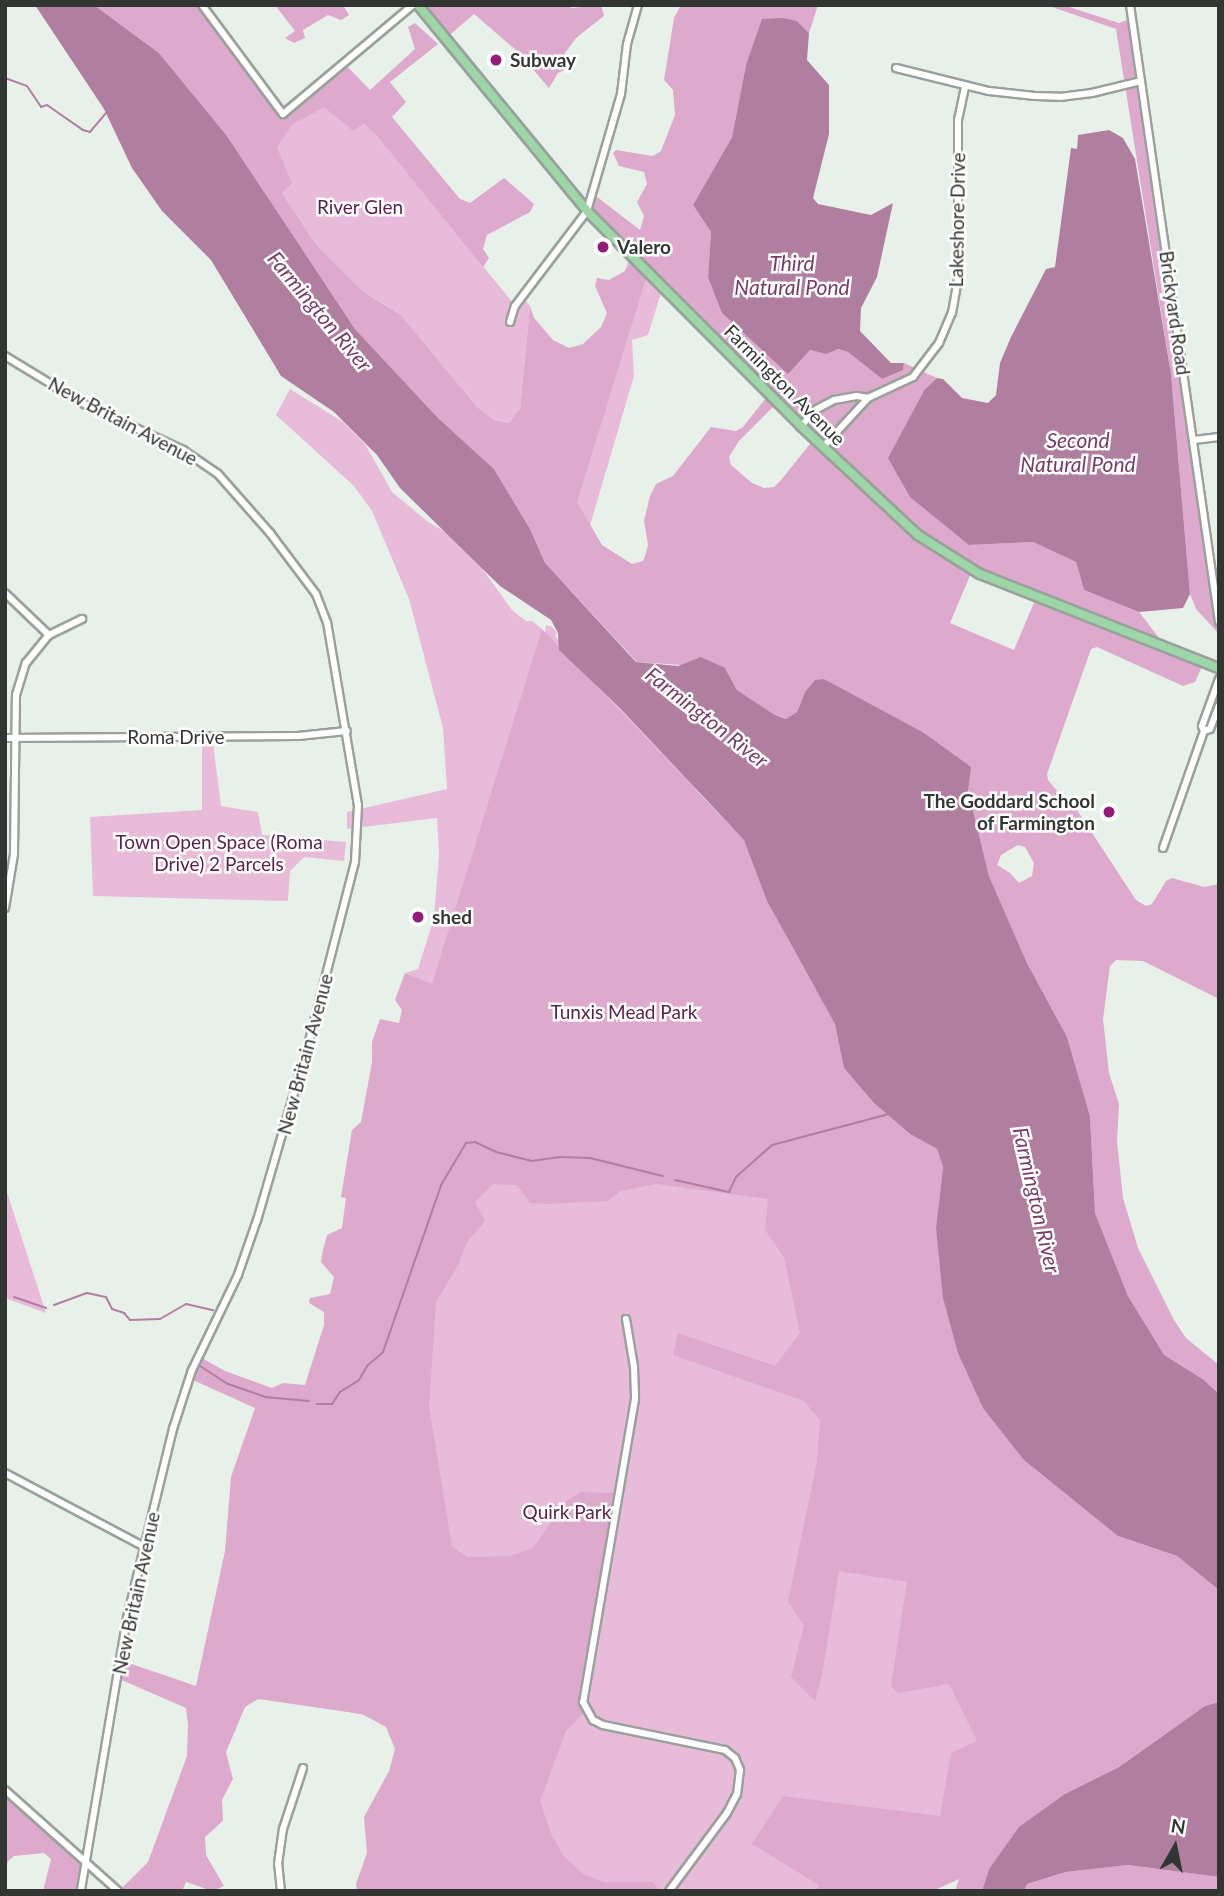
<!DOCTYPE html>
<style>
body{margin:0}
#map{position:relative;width:1224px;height:1896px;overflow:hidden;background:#e8f1e9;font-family:Lato,sans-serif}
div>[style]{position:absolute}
.green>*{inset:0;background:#e8bbd9}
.forest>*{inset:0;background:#dda9cc}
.water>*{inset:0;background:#b07fa0}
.stream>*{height:2px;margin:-1px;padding:0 1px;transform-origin:1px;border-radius:1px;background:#b07fa0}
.roads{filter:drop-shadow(2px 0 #99a19a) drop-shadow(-2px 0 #99a19a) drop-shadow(0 2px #99a19a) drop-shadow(0 -2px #99a19a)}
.minor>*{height:6px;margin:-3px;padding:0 3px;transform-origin:3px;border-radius:3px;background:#fff}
.major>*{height:8px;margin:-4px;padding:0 4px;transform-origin:4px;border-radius:4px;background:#9dd7a8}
.dots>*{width:19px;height:19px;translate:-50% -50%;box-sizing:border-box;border:4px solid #fff;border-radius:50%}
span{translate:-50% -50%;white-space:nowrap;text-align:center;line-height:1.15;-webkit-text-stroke:5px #fff;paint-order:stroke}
.poi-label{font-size:19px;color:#323633;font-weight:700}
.left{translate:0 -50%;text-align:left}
.right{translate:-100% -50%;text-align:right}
.park-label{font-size:19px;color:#5a1e4b}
.street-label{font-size:19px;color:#323633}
.water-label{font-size:21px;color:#793a67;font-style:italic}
.frame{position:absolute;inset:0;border:7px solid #323633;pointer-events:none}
.north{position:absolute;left:1140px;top:1812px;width:70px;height:70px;-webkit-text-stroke:5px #fff;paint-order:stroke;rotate:9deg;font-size:19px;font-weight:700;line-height:28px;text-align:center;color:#323633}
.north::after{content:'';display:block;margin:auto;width:24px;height:32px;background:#323633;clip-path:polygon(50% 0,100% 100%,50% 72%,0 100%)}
</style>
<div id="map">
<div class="green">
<div style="clip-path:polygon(324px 106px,353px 131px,364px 124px,377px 136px,513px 303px,521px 295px,530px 306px,520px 410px,509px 423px,494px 420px,477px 407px,401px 315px,365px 293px,315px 243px,282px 193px,277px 148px,292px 125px)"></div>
<div style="clip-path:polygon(628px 261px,661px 293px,648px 335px,632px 340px,634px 376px,571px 590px,536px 571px)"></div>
<div style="clip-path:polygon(290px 389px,343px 422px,365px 444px,392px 492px,427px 521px,464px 543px,512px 610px,526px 621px,532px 621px,542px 629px,541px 633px,545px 633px,546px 625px,552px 627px,557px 633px,555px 636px,675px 756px,714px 818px,747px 834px,800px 970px,831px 1006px,844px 1045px,1219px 1702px,1205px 1706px,933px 1891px,460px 1891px,405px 1722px,239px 1693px,160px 1891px,347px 1260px,424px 981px,405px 973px,418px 969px,434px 918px,439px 855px,437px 818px,347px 829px,347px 812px,447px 789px,443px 728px,409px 599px,372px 511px,354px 486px,276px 415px)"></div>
<div style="clip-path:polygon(202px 743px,213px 743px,221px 806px,258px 812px,262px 835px,346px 842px,344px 861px,304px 857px,290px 871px,288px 901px,93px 896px,90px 817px,202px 810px)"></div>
<div style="clip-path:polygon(5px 1186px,46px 1313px,5px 1298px)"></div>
</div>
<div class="forest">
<div style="clip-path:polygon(evenodd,94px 5px,202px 5px,283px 114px,344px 63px,370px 90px,415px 49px,408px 27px,415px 23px,438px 44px,390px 82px,406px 102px,392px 117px,460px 199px,470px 203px,504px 178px,534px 204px,530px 212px,487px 235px,483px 249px,489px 258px,483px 267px,377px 136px,364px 124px,353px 131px,324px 107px,292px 125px,277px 148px,292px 183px,282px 193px,315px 243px,365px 293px,401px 315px,477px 407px,494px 420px,509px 423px,520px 409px,530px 306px,534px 318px,553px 340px,569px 348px,583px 344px,601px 327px,607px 313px,595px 286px,597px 278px,609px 280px,625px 271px,629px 265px,647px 270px,587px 211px,592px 193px,640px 230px,644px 216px,637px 202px,647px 184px,644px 172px,619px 166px,613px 153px,616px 150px,653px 156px,661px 151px,675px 115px,673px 90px,664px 80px,674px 18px,681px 5px,818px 5px,809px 33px,797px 21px,746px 65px,732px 137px,693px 205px,711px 232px,708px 277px,797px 362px,810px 350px,826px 354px,837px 349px,848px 352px,882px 379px,903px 370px,904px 363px,937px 378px,925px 389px,969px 545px,1033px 542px,1076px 562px,1084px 590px,1139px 612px,1166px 647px,1204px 662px,1195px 682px,1183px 686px,1097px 647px,1091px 649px,1047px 774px,1048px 780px,1068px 804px,1077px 810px,1136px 900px,1146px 906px,1152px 904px,1166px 881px,1172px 878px,1204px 887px,1219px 884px,1219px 999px,1143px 961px,1116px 960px,1110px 966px,1103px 1019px,1109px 1073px,1119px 1104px,1117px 1141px,1123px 1198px,1138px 1248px,1174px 1320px,1186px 1338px,1219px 1365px,1219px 1394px,1204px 1380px,1164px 1356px,1128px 1296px,1095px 1213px,1090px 1116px,1067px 1037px,1027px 963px,989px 876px,968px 790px,854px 696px,824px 679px,805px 692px,797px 712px,787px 719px,775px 715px,737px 690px,725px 668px,637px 662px,545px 563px,530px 529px,494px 469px,437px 417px,355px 329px,227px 136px,159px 53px,94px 5px,648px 272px,770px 393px,743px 427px,736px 431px,711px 427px,673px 476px,656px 484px,650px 496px,644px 521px,648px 545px,646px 553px,643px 561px,632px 564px,602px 545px,577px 502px,648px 272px,94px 5px,778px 402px,814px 439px,781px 480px,774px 487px,764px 488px,752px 483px,731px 465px,729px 457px,739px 441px,778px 402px,94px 5px,972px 571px,1036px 598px,1014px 650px,950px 623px,972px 571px,94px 5px,1018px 845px,1025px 847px,1034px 863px,1032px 876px,1019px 883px,1010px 873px,997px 865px,1001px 855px,1018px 845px)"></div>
<div style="clip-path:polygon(275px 5px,343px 5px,349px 15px,341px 20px,328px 15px,303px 30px,305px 38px,294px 43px,285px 38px,295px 31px)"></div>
<div style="clip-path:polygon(418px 5px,566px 5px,572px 8px,601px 5px,604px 16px,576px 38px,565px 53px,573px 66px,558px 73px,549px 88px,517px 51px,474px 14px,445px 39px)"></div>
<div style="clip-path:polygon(1046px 5px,1063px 5px,1119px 23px,1132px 18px,1219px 634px,1196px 609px,1190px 594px,1171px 374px,1116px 29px)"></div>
<div style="clip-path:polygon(542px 629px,744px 840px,767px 901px,835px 1024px,844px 1068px,874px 1103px,910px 1134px,937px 1149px,943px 1167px,936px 1228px,1024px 1460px,1118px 1536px,1177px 1556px,1219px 1590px,1219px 1702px,1205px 1706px,1119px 1767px,1065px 1794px,989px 1869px,982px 1891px,955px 1891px,959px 1879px,933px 1891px,816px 1891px,819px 1885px,752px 1844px,783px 1796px,940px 1816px,951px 1753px,977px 1741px,949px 1684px,898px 1693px,891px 1686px,907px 1582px,839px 1571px,822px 1675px,815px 1701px,791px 1677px,804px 1625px,788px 1602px,817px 1461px,820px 1420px,804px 1401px,673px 1355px,678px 1333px,775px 1366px,800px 1333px,784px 1257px,765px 1230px,768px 1199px,657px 1184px,620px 1191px,608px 1201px,546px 1204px,530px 1203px,517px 1185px,493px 1184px,475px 1202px,485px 1221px,467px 1242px,458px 1265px,436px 1302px,429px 1406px,452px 1547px,468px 1557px,509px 1556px,533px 1548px,565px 1502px,581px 1492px,617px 1493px,583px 1689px,585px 1711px,566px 1731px,540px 1801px,551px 1834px,563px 1855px,583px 1874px,604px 1882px,653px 1882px,660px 1891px,357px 1891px,356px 1884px,367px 1853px,364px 1817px,389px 1771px,395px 1749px,386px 1727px,362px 1714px,258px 1699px,245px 1707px,226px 1752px,233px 1779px,222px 1800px,223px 1821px,205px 1837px,206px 1855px,224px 1886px,212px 1891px,186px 1882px,182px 1891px,119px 1891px,148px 1862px,187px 1756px,188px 1725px,186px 1708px,117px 1678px,120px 1660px,196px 1686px,225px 1551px,231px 1477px,255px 1408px,195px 1381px,191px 1372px,198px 1356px,225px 1371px,272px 1388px,283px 1383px,305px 1385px,324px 1325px,324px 1312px,309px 1303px,310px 1298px,330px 1294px,334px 1277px,321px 1262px,323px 1250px,327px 1235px,342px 1228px,346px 1198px,341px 1197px,352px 1130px,361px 1122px,372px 1062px,372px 1042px,380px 1019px,399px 1023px,402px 1010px,395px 1000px,405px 973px,432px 984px)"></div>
<div style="clip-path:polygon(5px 1790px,85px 1861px,81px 1891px,43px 1891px,51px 1859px,44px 1853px,14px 1856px,8px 1861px,5px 1870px)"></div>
<div style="clip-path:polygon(1128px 1865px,1219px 1877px,1219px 1891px,1024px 1891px,1027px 1884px,1066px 1872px)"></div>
</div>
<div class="water">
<div style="clip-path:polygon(35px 5px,94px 5px,159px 53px,227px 136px,355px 329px,437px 417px,494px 469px,530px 529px,545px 563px,636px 662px,678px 666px,701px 657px,725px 668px,737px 690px,775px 715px,786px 719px,797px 712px,805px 692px,815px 680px,824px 679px,924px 733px,971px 767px,968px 790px,989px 876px,1027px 963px,1067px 1037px,1090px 1116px,1095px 1213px,1128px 1296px,1164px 1355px,1204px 1380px,1219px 1394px,1219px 1590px,1177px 1556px,1118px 1536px,1024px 1460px,983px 1408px,958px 1353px,943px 1298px,936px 1228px,943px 1167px,937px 1149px,910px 1134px,874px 1103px,844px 1068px,835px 1024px,767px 901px,744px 840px,620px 708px,559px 650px,558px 633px,551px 620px,500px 586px,400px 488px,377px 455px,334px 412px,281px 376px,211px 260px,162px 211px,132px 168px,104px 109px)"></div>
<div style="clip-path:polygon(783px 18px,797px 21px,809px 33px,807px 60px,829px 85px,829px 134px,813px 198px,818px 204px,871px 215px,893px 203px,877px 277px,861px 308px,860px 331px,891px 363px,904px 363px,903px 370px,882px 379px,848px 352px,838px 349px,826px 354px,810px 350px,788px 374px,722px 313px,708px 277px,711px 232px,693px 205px,732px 137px,746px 65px,762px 19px)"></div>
<div style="clip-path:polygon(1109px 130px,1123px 138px,1135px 159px,1171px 374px,1190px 594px,1183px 608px,1139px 612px,1084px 590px,1076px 562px,1033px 542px,969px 545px,910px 497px,888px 458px,925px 389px,937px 378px,943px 379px,962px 398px,988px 403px,996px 395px,1000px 363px,1011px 337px,1046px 269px,1055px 267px,1071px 148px,1077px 149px,1078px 135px)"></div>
<div style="clip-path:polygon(1219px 1702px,1219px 1877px,1128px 1865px,1066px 1872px,1027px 1884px,1024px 1891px,982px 1891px,989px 1869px,1019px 1827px,1065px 1794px,1119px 1767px,1205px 1706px)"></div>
</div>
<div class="stream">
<div style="left:5px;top:78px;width:23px;rotate:20deg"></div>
<div style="left:27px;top:86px;width:25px;rotate:56deg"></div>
<div style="left:41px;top:107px;width:6px;rotate:-18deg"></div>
<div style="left:47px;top:105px;width:44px;rotate:34.8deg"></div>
<div style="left:83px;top:130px;width:7px;rotate:16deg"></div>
<div style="left:90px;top:132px;width:25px;rotate:-50deg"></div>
<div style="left:675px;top:1180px;width:55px;rotate:12.5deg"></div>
<div style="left:729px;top:1192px;width:17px;rotate:-65deg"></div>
<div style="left:736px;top:1177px;width:48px;rotate:-41.6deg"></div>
<div style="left:772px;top:1145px;width:121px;rotate:-14.8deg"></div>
<div style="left:14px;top:1297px;width:34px;rotate:19deg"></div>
<div style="left:54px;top:1305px;width:35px;rotate:-20deg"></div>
<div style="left:87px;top:1293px;width:19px;rotate:12deg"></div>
<div style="left:106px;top:1297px;width:13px;rotate:63deg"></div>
<div style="left:112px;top:1309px;width:13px;rotate:18deg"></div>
<div style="left:124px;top:1313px;width:9px;rotate:49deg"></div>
<div style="left:130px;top:1320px;width:30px;rotate:-2deg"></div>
<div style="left:160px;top:1319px;width:30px;rotate:-30deg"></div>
<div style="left:186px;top:1304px;width:28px;rotate:13deg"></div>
<div style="left:200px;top:1366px;width:33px;rotate:33deg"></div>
<div style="left:228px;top:1384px;width:39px;rotate:19deg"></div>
<div style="left:265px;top:1397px;width:44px;rotate:5.2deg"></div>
<div style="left:317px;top:1404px;width:15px"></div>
<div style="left:332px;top:1404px;width:14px;rotate:-56deg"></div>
<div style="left:340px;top:1392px;width:22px;rotate:-32deg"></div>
<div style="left:359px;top:1380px;width:16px;rotate:-60deg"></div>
<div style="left:367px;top:1366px;width:21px;rotate:-41deg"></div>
<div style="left:383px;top:1352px;width:177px;rotate:-70.8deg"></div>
<div style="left:441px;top:1185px;width:49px;rotate:-59.2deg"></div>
<div style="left:466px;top:1143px;width:9px;rotate:-6deg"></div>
<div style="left:475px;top:1142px;width:23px;rotate:25deg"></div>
<div style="left:496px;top:1152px;width:37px;rotate:14deg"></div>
<div style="left:532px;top:1161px;width:28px;rotate:-8deg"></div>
<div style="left:560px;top:1157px;width:30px;rotate:2deg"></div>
<div style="left:590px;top:1158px;width:75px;rotate:13.9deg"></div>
</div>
<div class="roads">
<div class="minor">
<div style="left:202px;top:5px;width:136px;rotate:53.4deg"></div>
<div style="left:283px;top:114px;width:170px;rotate:-40deg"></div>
<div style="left:1130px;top:5px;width:623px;rotate:81.79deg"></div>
<div style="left:896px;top:68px;width:96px;rotate:13.9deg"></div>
<div style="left:989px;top:91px;width:46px;rotate:6.2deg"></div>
<div style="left:1035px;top:96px;width:25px;rotate:2deg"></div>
<div style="left:1060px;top:97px;width:32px;rotate:-7deg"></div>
<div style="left:1092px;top:93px;width:50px;rotate:-13.8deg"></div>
<div style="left:510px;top:322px;width:17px;rotate:-73deg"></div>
<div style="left:515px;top:306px;width:119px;rotate:-52.8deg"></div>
<div style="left:587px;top:211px;width:122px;rotate:-73.8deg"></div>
<div style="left:621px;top:94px;width:50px;rotate:-83.2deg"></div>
<div style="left:627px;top:44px;width:41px;rotate:-74.2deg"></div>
<div style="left:5px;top:356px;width:95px;rotate:31.2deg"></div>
<div style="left:86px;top:405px;width:107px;rotate:24.9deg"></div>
<div style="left:183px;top:450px;width:42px;rotate:34.4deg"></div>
<div style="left:218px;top:474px;width:79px;rotate:48.6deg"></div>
<div style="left:270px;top:533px;width:76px;rotate:53deg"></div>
<div style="left:316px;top:594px;width:30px;rotate:69deg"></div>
<div style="left:327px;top:622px;width:186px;rotate:80.4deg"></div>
<div style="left:358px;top:805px;width:57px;rotate:93deg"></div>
<div style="left:355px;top:862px;width:189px;rotate:104.4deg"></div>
<div style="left:308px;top:1045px;width:182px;rotate:106.2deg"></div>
<div style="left:257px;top:1220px;width:58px;rotate:109.1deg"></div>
<div style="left:238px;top:1275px;width:106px;rotate:115.8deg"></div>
<div style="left:192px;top:1370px;width:62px;rotate:107.9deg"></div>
<div style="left:173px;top:1429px;width:195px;rotate:103.7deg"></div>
<div style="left:127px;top:1618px;width:277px;rotate:99.6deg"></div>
<div style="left:801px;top:426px;width:23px;rotate:-47deg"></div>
<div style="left:817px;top:409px;width:19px;rotate:-28deg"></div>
<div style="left:834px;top:400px;width:23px;rotate:-10deg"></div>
<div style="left:857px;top:396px;width:11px;rotate:10deg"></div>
<div style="left:868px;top:398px;width:50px;rotate:-25deg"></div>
<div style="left:913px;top:377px;width:43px;rotate:-52.6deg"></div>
<div style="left:939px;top:343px;width:33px;rotate:-67deg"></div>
<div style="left:952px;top:313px;width:36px;rotate:-80deg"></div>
<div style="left:958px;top:278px;width:158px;rotate:-90deg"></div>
<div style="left:958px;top:120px;width:35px;rotate:-78deg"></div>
<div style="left:1194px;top:440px;width:25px;rotate:-7deg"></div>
<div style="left:823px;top:447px;width:67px;rotate:-47.4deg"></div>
<div style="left:5px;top:593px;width:61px;rotate:43.7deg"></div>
<div style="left:1204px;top:731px;width:6px;rotate:-18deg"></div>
<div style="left:1210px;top:729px;width:25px;rotate:-69deg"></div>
<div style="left:5px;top:738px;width:293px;rotate:-0.4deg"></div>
<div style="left:298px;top:736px;width:49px;rotate:-5.8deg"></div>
<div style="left:1163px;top:848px;width:124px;rotate:-70.7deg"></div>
<div style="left:1204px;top:731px;width:5px;rotate:-112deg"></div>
<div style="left:1202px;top:726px;width:50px;rotate:-70.1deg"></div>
<div style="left:5px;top:908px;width:55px;rotate:-80.5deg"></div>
<div style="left:14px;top:854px;width:159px;rotate:-89.3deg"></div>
<div style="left:16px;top:695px;width:34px;rotate:-73deg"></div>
<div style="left:26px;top:663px;width:36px;rotate:-51deg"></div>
<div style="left:49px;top:635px;width:37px;rotate:-26deg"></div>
<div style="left:626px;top:1319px;width:49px;rotate:80.5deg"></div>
<div style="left:634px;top:1367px;width:32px;rotate:88deg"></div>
<div style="left:635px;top:1399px;width:307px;rotate:99.7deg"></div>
<div style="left:583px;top:1702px;width:21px;rotate:61deg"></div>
<div style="left:593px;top:1720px;width:11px;rotate:27deg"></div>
<div style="left:603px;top:1725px;width:125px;rotate:11.6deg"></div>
<div style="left:725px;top:1750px;width:13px;rotate:39deg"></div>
<div style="left:735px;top:1758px;width:13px;rotate:67deg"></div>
<div style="left:740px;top:1770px;width:24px;rotate:97deg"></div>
<div style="left:737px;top:1794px;width:21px;rotate:118deg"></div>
<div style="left:727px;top:1813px;width:97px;rotate:126.6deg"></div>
<div style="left:5px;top:1473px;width:158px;rotate:27.9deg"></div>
<div style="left:5px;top:1790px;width:152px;rotate:41.8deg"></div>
<div style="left:281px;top:1891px;width:27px;rotate:-96deg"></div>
<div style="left:278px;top:1864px;width:35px;rotate:-82deg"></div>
<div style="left:283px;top:1829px;width:64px;rotate:-71.8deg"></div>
</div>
<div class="major">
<div style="left:418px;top:5px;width:266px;rotate:50.6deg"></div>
<div style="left:587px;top:211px;width:303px;rotate:45.1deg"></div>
<div style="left:801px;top:426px;width:160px;rotate:43deg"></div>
<div style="left:918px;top:535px;width:73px;rotate:32.2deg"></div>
<div style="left:980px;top:574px;width:257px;rotate:21.5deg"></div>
</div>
</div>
<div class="dots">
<div style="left:496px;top:60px;background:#931b79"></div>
<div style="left:603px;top:247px;background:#931b79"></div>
<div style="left:1109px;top:812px;background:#931b79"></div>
<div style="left:418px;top:917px;background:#931b79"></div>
</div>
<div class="poi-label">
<span class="left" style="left:510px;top:60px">Subway</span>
<span class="left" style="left:617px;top:247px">Valero</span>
<span class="right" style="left:1095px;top:812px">The Goddard School<br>of Farmington</span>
<span class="left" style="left:432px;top:917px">shed</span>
</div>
<div class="park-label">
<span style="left:360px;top:207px">River Glen</span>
<span style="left:219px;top:853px">Town Open Space (Roma<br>Drive) 2 Parcels</span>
<span style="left:624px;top:1012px">Tunxis Mead Park</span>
<span style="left:567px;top:1512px">Quirk Park</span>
</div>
<div class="street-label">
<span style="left:957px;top:220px;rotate:-89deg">Lakeshore Drive</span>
<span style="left:1175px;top:313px;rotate:82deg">Brickyard Road</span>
<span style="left:785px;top:385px;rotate:45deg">Farmington Avenue</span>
<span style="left:123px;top:421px;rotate:28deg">New Britain Avenue</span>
<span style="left:176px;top:737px">Roma Drive</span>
<span style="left:305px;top:1054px;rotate:-75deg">New Britain Avenue</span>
<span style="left:136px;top:1593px;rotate:-78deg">New Britain Avenue</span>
</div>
<div class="water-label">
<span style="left:792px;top:275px">Third<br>Natural Pond</span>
<span style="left:320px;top:311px;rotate:50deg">Farmington River</span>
<span style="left:1078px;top:452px">Second<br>Natural Pond</span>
<span style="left:707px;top:717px;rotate:38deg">Farmington River</span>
<span style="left:1037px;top:1200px;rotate:77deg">Farmington River</span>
</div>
<div class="frame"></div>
<div class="north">N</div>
</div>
